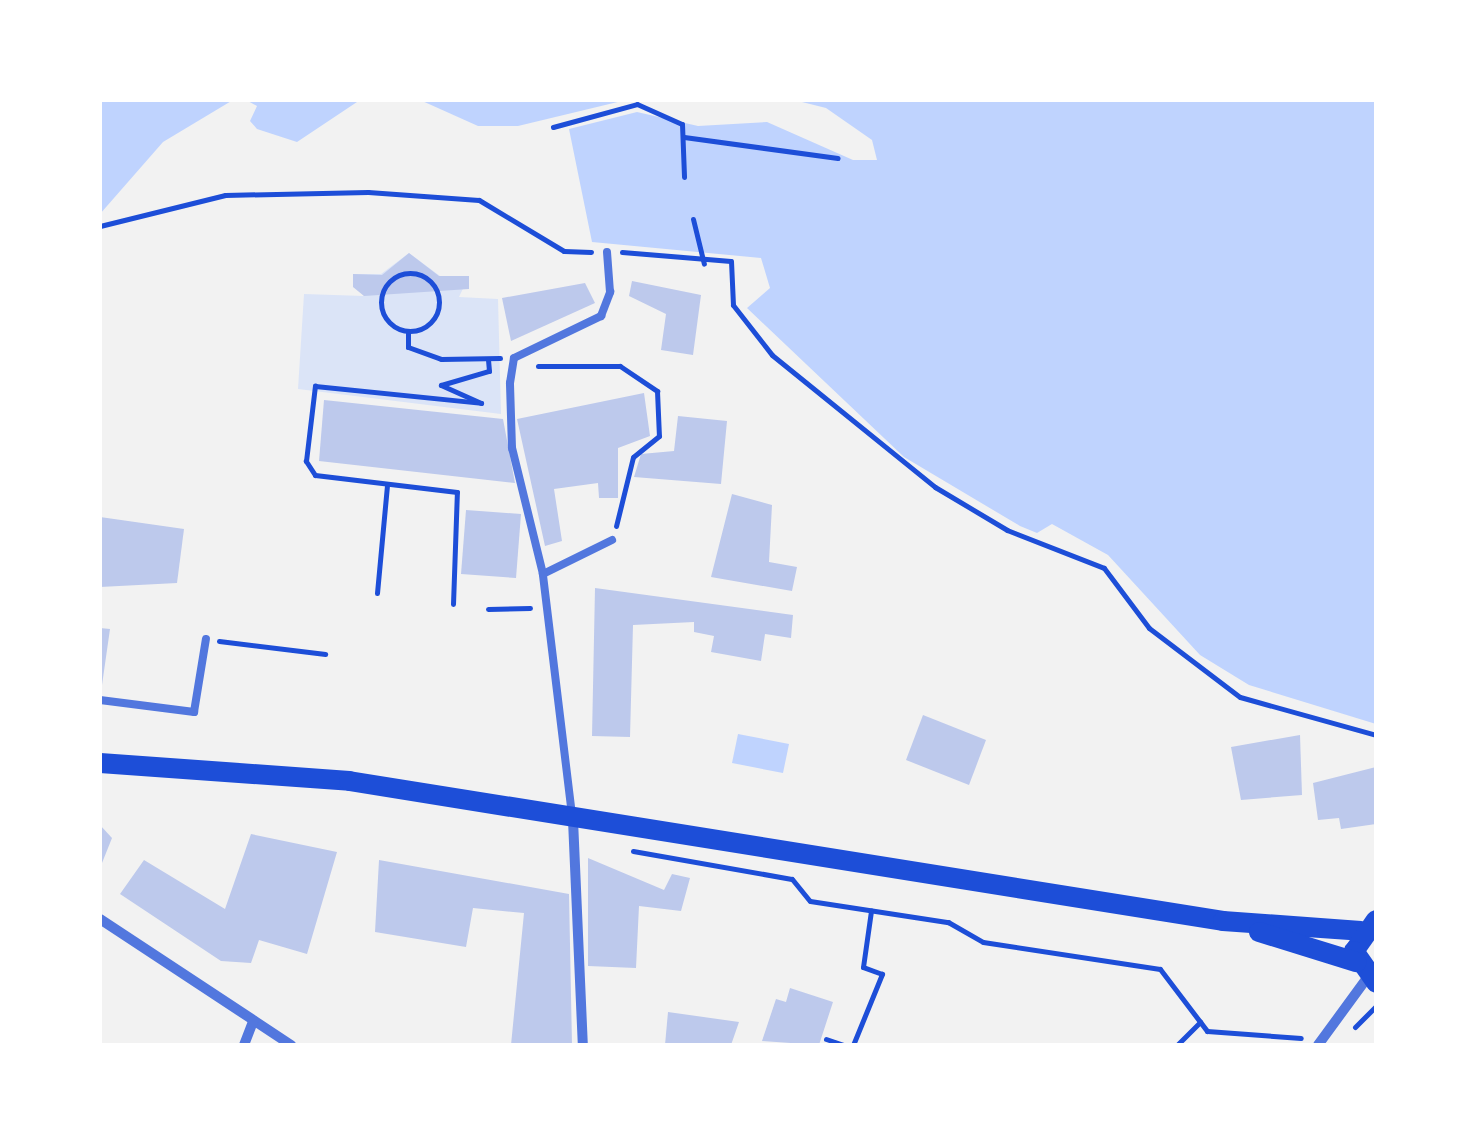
<!DOCTYPE html>
<style>
body{margin:0}
#map{position:relative;width:1476px;height:1145px;overflow:hidden;background:#f2f2f2;font-family:"Golos Text",sans-serif}
div>[style]{position:absolute}
.green>*{inset:0;background:#dbe4f7}
.water>*{inset:0;background:#bfd3fe}
.building>*{inset:0;background:#bdc9ec}
.path>*{height:5px;margin:-2.5px;padding:0 2.5px;transform-origin:2.5px;border-radius:2.5px;background:#1d4ed8}
.path>.ring{margin:-2.5px;padding:0;box-sizing:content-box;background:none;border:5px solid #1d4ed8;border-radius:50%}
.service>*{height:8px;margin:-4px;padding:0 4px;transform-origin:4px;border-radius:4px;background:#5277de}
.minor>*{height:10px;margin:-5px;padding:0 5px;transform-origin:5px;border-radius:5px;background:#5277de}
.secondary>*{height:20px;margin:-10px;padding:0 10px;transform-origin:10px;border-radius:10px;background:#1d4ed8}
span{translate:-50% -50%;white-space:nowrap;text-align:center;line-height:1.15;-webkit-text-stroke:10px #fff;paint-order:stroke}
.frame{position:absolute;inset:0;border:102px solid #fff;pointer-events:none}
</style>
<div id="map">
<div class="green">
<div style="clip-path:polygon(409px 253px,440px 276px,469px 276px,459px 297px,498px 299px,501px 414px,298px 389px,304px 294px,364px 296px,353px 274px,381px 274px)"></div>
</div>
<div class="water">
<div style="clip-path:polygon(100px 100px,233px 100px,163px 142px,100px 214px)"></div>
<div style="clip-path:polygon(246px 100px,360px 100px,297px 142px,257px 129px,250px 121px,257px 106px)"></div>
<div style="clip-path:polygon(420px 100px,626px 100px,518px 126px,478px 126px)"></div>
<div style="clip-path:polygon(794px 100px,1376px 100px,1376px 724px,1249px 685px,1200px 655px,1108px 555px,1052px 524px,1037px 533px,1020px 526px,904px 457px,747px 308px,770px 288px,761px 258px,592px 242px,569px 129px,637px 112px,698px 126px,767px 122px,853px 160px,877px 160px,872px 140px,826px 108px)"></div>
<div style="clip-path:polygon(738px 734px,789px 744px,783px 773px,732px 763px)"></div>
</div>
<div class="building">
<div style="clip-path:polygon(409px 253px,439px 276px,469px 276px,469px 289px,364px 296px,353px 287px,353px 274px,382px 275px)"></div>
<div style="clip-path:polygon(632px 281px,701px 295px,693px 355px,661px 350px,666px 314px,629px 296px)"></div>
<div style="clip-path:polygon(585px 283px,595px 303px,511px 341px,502px 298px)"></div>
<div style="clip-path:polygon(644px 393px,650px 436px,618px 448px,618px 498px,599px 498px,598px 483px,554px 489px,562px 541px,545px 546px,517px 419px)"></div>
<div style="clip-path:polygon(324px 400px,503px 419px,515px 483px,319px 461px)"></div>
<div style="clip-path:polygon(678px 416px,727px 421px,721px 484px,634px 477px,641px 454px,674px 451px)"></div>
<div style="clip-path:polygon(732px 494px,772px 505px,769px 562px,797px 567px,792px 591px,711px 577px)"></div>
<div style="clip-path:polygon(466px 510px,521px 514px,516px 578px,461px 574px)"></div>
<div style="clip-path:polygon(100px 517px,184px 529px,177px 583px,100px 587px)"></div>
<div style="clip-path:polygon(595px 588px,793px 615px,791px 638px,765px 634px,761px 661px,711px 652px,714px 636px,694px 632px,694px 622px,633px 625px,630px 737px,592px 736px)"></div>
<div style="clip-path:polygon(100px 628px,110px 629px,102px 685px,100px 685px)"></div>
<div style="clip-path:polygon(923px 715px,986px 740px,969px 785px,906px 760px)"></div>
<div style="clip-path:polygon(1300px 735px,1302px 795px,1241px 800px,1231px 747px)"></div>
<div style="clip-path:polygon(1376px 767px,1376px 824px,1341px 829px,1339px 818px,1318px 820px,1313px 783px)"></div>
<div style="clip-path:polygon(100px 825px,112px 838px,100px 868px)"></div>
<div style="clip-path:polygon(251px 834px,337px 852px,307px 954px,259px 940px,251px 963px,221px 961px,120px 894px,144px 860px,225px 909px)"></div>
<div style="clip-path:polygon(588px 858px,664px 890px,672px 874px,690px 878px,681px 911px,639px 906px,636px 968px,588px 966px)"></div>
<div style="clip-path:polygon(379px 860px,569px 894px,572px 1045px,511px 1045px,524px 913px,473px 908px,466px 947px,375px 932px)"></div>
<div style="clip-path:polygon(790px 988px,833px 1002px,819px 1045px,762px 1041px,776px 999px,786px 1002px)"></div>
<div style="clip-path:polygon(668px 1012px,739px 1022px,731px 1045px,665px 1045px)"></div>
</div>
<div class="path">
<div style="left:553px;top:127px;width:87px;rotate:-15.3deg"></div>
<div style="left:637px;top:104px;width:49px;rotate:24deg"></div>
<div style="left:682px;top:124px;width:53px;rotate:87.8deg"></div>
<div style="left:684px;top:137px;width:155px;rotate:7.8deg"></div>
<div style="left:693px;top:219px;width:46px;rotate:76.3deg"></div>
<div style="left:100px;top:226px;width:129px;rotate:-13.9deg"></div>
<div style="left:225px;top:195px;width:143px;rotate:-1.2deg"></div>
<div style="left:368px;top:192px;width:111px;rotate:4.1deg"></div>
<div style="left:479px;top:200px;width:99px;rotate:31deg"></div>
<div style="left:564px;top:251px;width:27px;rotate:2deg"></div>
<div style="left:622px;top:252px;width:109px;rotate:4.7deg"></div>
<div style="left:731px;top:261px;width:44px;rotate:87.4deg"></div>
<div style="left:733px;top:305px;width:63px;rotate:52deg"></div>
<div style="left:772px;top:355px;width:210px;rotate:39deg"></div>
<div style="left:935px;top:487px;width:84px;rotate:30.8deg"></div>
<div style="left:1007px;top:530px;width:104px;rotate:21.4deg"></div>
<div style="left:1104px;top:568px;width:75px;rotate:53.1deg"></div>
<div style="left:1149px;top:628px;width:114px;rotate:37.2deg"></div>
<div style="left:1240px;top:697px;width:141px;rotate:15.6deg"></div>
<div class="ring" style="left:381px;top:273px;width:53px;height:53px"></div>
<div style="left:408px;top:333px;width:14px;rotate:90deg"></div>
<div style="left:408px;top:347px;width:35px;rotate:20deg"></div>
<div style="left:441px;top:359px;width:59px;rotate:-1deg"></div>
<div style="left:538px;top:366px;width:82px"></div>
<div style="left:620px;top:366px;width:45px;rotate:34deg"></div>
<div style="left:657px;top:391px;width:45px;rotate:87.5deg"></div>
<div style="left:659px;top:436px;width:33px;rotate:141deg"></div>
<div style="left:633px;top:457px;width:71px;rotate:103.8deg"></div>
<div style="left:377px;top:593px;width:108px;rotate:-84.7deg"></div>
<div style="left:453px;top:604px;width:112px;rotate:-88deg"></div>
<div style="left:457px;top:492px;width:143px;rotate:-173.2deg"></div>
<div style="left:315px;top:475px;width:17px;rotate:-123deg"></div>
<div style="left:306px;top:461px;width:76px;rotate:-83.2deg"></div>
<div style="left:315px;top:386px;width:167px;rotate:5.8deg"></div>
<div style="left:481px;top:403px;width:44px;rotate:-155.8deg"></div>
<div style="left:441px;top:385px;width:50px;rotate:-16.3deg"></div>
<div style="left:489px;top:371px;width:12px;rotate:-95deg"></div>
<div style="left:488px;top:609px;width:42px;rotate:-1.4deg"></div>
<div style="left:219px;top:641px;width:107px;rotate:7deg"></div>
<div style="left:633px;top:851px;width:161px;rotate:10deg"></div>
<div style="left:792px;top:879px;width:28px;rotate:51deg"></div>
<div style="left:810px;top:901px;width:140px;rotate:8.7deg"></div>
<div style="left:948px;top:922px;width:40px;rotate:29.7deg"></div>
<div style="left:983px;top:942px;width:179px;rotate:8.7deg"></div>
<div style="left:1160px;top:969px;width:78px;rotate:52.8deg"></div>
<div style="left:1207px;top:1031px;width:94px;rotate:4.3deg"></div>
<div style="left:1355px;top:1027px;width:30px;rotate:-45deg"></div>
<div style="left:826px;top:1039px;width:18px;rotate:19deg"></div>
<div style="left:853px;top:1045px;width:77px;rotate:-67.8deg"></div>
<div style="left:882px;top:974px;width:20px;rotate:-160deg"></div>
<div style="left:863px;top:967px;width:57px;rotate:-81.9deg"></div>
<div style="left:1177px;top:1045px;width:33px;rotate:-45deg"></div>
</div>
<div class="service">
<div style="left:543px;top:574px;width:77px;rotate:-26.2deg"></div>
<div style="left:100px;top:700px;width:95px;rotate:7.3deg"></div>
<div style="left:194px;top:712px;width:74px;rotate:-80.7deg"></div>
<div style="left:572px;top:815px;width:243px;rotate:-96.9deg"></div>
<div style="left:543px;top:574px;width:130px;rotate:-103.8deg"></div>
<div style="left:512px;top:448px;width:65px;rotate:-91.8deg"></div>
<div style="left:510px;top:383px;width:25px;rotate:-81deg"></div>
<div style="left:514px;top:358px;width:97px;rotate:-25.8deg"></div>
<div style="left:601px;top:316px;width:26px;rotate:-69deg"></div>
<div style="left:610px;top:292px;width:40px;rotate:-94.3deg"></div>
</div>
<div class="minor">
<div style="left:573px;top:820px;width:225px;rotate:87.5deg"></div>
<div style="left:100px;top:919px;width:229px;rotate:33.4deg"></div>
<div style="left:244px;top:1045px;width:26px;rotate:-69deg"></div>
<div style="left:1318px;top:1045px;width:83px;rotate:-53.8deg"></div>
</div>
<div class="secondary">
<div style="left:100px;top:763px;width:250px;rotate:4.1deg"></div>
<div style="left:349px;top:781px;width:885px;rotate:9.1deg"></div>
<div style="left:1223px;top:921px;width:138px;rotate:4.1deg"></div>
<div style="left:1376px;top:920px;width:38px;rotate:125deg"></div>
<div style="left:1354px;top:951px;width:39px;rotate:55deg"></div>
<div style="left:1259px;top:932px;width:102px;rotate:17.2deg"></div>
</div>
<div class="frame"></div>
</div>
